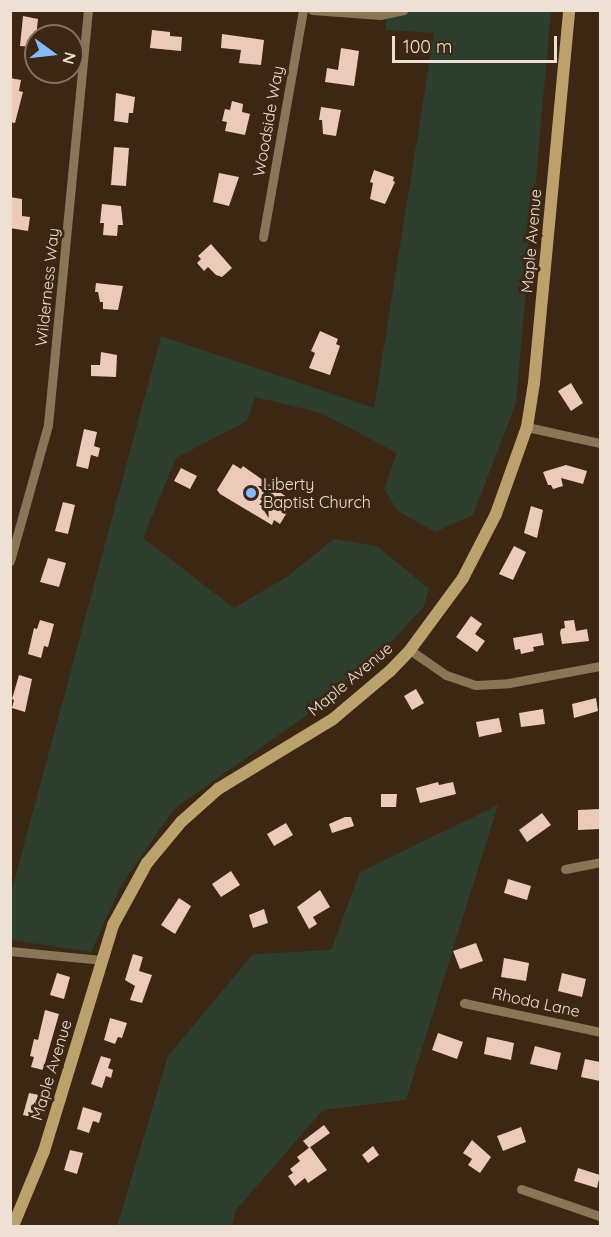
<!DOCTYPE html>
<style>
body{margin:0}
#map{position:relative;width:611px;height:1237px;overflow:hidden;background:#3b2714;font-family:Quicksand,sans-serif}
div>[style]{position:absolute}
.green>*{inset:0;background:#2d3d2e}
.building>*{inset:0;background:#ebc9bb}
.street>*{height:9px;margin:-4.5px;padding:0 4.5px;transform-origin:4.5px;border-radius:4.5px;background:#877756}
.secondary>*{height:12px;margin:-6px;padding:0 6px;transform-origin:6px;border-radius:6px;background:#bba16b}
.dots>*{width:16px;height:16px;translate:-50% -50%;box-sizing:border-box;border:3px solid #3b2714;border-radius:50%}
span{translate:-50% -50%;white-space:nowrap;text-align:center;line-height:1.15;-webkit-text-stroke:6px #3b2714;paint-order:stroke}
.street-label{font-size:16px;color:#eee0d5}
.poi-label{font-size:16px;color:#eee0d5}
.left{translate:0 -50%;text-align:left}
.frame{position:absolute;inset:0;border:12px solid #eee0d5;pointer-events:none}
.north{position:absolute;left:24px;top:24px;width:60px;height:60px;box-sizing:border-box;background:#3b2714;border:2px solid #837161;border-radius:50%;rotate:105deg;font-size:16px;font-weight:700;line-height:24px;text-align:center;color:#eee0d5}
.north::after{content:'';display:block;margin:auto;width:21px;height:27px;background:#86bbfb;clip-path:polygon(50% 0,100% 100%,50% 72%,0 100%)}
.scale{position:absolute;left:392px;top:36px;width:165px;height:27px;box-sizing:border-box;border:3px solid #eee0d5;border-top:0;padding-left:8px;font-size:18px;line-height:21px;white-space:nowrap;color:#eee0d5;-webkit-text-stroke:4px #3b2714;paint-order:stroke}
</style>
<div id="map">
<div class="green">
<div style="clip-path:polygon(386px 11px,551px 11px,516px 403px,473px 515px,435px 532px,398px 511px,384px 489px,397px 453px,321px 413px,255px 397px,247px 421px,176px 458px,143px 538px,234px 608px,288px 576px,334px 539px,377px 546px,429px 589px,424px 606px,358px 679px,174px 809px,122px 884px,91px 952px,11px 940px,11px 893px,161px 336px,374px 408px,434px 33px,386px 30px)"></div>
<div style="clip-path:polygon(498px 805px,406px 1100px,323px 1110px,235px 1211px,232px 1226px,117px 1226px,168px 1056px,253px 954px,331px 950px,360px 872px)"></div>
</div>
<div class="building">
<div style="clip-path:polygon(23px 16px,38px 19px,35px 47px,20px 46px)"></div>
<div style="clip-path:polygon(152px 30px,170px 32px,170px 36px,182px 37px,181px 51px,150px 48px)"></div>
<div style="clip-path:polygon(222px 34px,264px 40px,261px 65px,239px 63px,241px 50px,221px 48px)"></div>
<div style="clip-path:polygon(341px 48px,359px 51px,354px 86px,325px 82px,327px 68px,338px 70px)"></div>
<div style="clip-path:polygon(10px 78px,21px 80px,19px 91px,23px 92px,15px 123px,10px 122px)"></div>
<div style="clip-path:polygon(116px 93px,135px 97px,133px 113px,129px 113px,128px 123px,114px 121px)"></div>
<div style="clip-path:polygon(232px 101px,243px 104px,242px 112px,250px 114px,245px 135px,225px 131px,227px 122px,222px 121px,225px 109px,230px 110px)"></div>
<div style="clip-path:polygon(321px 107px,341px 110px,336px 136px,323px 134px,322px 120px,319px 120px)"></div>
<div style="clip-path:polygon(114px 147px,129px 148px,126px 186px,111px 185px)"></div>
<div style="clip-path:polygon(374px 170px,394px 177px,393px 181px,395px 182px,385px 204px,370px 199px,373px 183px,370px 182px)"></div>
<div style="clip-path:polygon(219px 173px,239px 177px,229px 206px,213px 202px)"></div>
<div style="clip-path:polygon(10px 197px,22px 199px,22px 216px,30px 217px,28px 231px,10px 228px)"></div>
<div style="clip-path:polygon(102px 204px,121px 206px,123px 225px,118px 225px,117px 236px,103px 235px,104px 223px,100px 223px)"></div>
<div style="clip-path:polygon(211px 244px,232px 268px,222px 277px,216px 275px,208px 267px,204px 271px,197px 263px,201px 259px,198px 256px)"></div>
<div style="clip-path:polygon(96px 283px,123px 286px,118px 310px,103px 309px,103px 302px,100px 302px,98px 292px,95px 292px)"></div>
<div style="clip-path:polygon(320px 331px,338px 339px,336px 344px,340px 346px,330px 375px,309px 368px,315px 353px,311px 351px)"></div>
<div style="clip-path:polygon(101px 352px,117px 355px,116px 377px,91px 376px,91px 365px,100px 365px)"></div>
<div style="clip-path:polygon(571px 383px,583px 403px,571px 411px,558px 391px)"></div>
<div style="clip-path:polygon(84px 429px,97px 432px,94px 446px,100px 448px,98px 457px,91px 455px,88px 469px,76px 466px)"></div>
<div style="clip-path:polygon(233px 464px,241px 469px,243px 466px,288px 498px,286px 502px,291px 506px,280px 524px,274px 520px,272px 525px,220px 494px,217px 490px)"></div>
<div style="clip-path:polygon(566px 465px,587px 471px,583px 484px,561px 478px,563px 486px,553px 489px,551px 485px,548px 485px,543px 472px)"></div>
<div style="clip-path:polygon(181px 468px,197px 476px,190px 489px,174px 481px)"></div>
<div style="clip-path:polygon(63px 502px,75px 505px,68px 534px,55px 531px)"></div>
<div style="clip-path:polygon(531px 506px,543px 510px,537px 538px,524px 533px)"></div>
<div style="clip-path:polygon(514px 546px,526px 552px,513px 580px,499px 574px)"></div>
<div style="clip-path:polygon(48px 558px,66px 563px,59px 587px,40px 582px)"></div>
<div style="clip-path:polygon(471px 616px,482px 624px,475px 634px,485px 641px,477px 652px,456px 637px)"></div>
<div style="clip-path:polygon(40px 620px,54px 624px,48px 647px,44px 646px,41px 658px,28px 654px,34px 628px,37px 629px)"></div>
<div style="clip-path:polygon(574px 620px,576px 631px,587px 629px,589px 641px,562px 644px,560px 633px,561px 629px,565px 628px,564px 621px)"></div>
<div style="clip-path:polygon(542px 633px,544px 645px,533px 647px,534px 651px,521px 654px,520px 649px,515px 650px,513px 638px)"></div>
<div style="clip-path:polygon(19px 675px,32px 679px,25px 712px,12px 708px,14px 700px,12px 699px)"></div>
<div style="clip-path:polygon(416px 689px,424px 703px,412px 710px,404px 696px)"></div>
<div style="clip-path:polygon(596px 698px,598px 711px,574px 718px,572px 704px)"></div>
<div style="clip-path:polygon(543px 709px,545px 724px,521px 727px,519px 713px)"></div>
<div style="clip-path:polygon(499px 718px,502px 732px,479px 737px,476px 722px)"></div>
<div style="clip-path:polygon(438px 782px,439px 785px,453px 782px,456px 794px,420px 803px,416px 788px)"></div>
<div style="clip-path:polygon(381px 794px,397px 794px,396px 807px,381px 807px)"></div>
<div style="clip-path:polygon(600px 809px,600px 829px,578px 830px,578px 810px)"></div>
<div style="clip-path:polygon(542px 813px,551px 825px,527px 842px,519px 830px)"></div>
<div style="clip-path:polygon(345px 817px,351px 817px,354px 826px,332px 833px,329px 824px)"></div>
<div style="clip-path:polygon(286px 823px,293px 835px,274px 846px,267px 834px)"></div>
<div style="clip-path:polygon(231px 871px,240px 885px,221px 897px,212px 884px)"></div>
<div style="clip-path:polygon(508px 879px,531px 886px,527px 900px,504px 893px)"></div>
<div style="clip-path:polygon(320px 890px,330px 907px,313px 917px,317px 924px,309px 929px,297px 907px)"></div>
<div style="clip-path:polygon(179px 898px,191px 906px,175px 934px,161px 925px)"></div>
<div style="clip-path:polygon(264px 909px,268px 923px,253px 928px,249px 915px)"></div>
<div style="clip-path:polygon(476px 943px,483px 961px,460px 969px,453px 951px)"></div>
<div style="clip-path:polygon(133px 954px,143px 957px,139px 971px,152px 975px,142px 1003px,130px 1000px,135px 986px,125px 980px)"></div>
<div style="clip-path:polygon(504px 958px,529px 963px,526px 981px,501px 977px)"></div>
<div style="clip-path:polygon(57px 973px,70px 977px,64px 999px,50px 995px)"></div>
<div style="clip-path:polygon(562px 973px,586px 979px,582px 997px,558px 991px)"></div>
<div style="clip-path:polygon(45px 1010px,59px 1014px,43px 1070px,31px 1067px,34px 1057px,30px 1056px,34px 1039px,38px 1040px)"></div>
<div style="clip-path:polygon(110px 1018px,127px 1023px,122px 1038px,118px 1037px,115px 1044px,104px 1040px)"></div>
<div style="clip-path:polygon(438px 1033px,463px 1042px,457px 1059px,432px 1050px)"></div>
<div style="clip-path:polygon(487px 1037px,514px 1043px,511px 1060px,484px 1054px)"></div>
<div style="clip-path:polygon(535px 1046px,561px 1053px,557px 1070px,530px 1064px)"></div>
<div style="clip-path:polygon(101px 1056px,111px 1059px,108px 1068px,113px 1070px,111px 1078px,106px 1076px,102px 1088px,91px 1084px)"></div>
<div style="clip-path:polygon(585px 1059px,600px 1062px,600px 1081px,581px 1077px)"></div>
<div style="clip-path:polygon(29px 1093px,44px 1096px,39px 1119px,23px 1115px)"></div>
<div style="clip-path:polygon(83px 1107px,102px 1113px,99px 1123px,93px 1121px,89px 1133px,77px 1129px)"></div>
<div style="clip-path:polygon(324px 1125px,330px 1133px,309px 1148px,303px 1141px)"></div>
<div style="clip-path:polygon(521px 1127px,526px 1142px,503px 1151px,497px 1136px)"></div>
<div style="clip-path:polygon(472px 1140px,491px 1157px,480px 1173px,468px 1165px,472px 1159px,463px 1153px)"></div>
<div style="clip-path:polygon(373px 1146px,379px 1155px,368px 1163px,362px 1155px)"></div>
<div style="clip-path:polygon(310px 1147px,327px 1170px,308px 1183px,305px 1178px,295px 1186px,288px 1176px,293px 1173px,290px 1169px,300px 1161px,297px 1157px)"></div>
<div style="clip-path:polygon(70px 1150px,83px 1153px,77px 1174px,64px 1170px)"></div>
<div style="clip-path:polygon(578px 1168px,600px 1175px,597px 1188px,574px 1181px)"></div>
</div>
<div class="street">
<div style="left:312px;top:10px;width:68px;rotate:4.2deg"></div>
<div style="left:380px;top:15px;width:24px;rotate:-12deg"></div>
<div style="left:263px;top:237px;width:230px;rotate:-80deg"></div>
<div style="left:527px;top:427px;width:75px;rotate:12.4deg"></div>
<div style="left:10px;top:561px;width:141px;rotate:-74.4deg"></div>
<div style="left:48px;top:425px;width:417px;rotate:-84.5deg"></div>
<div style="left:410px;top:650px;width:44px;rotate:34.8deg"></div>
<div style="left:446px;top:675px;width:31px;rotate:19deg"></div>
<div style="left:475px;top:685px;width:34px;rotate:-3deg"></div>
<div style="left:509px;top:683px;width:93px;rotate:-10.6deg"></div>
<div style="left:565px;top:869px;width:36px;rotate:-11deg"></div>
<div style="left:10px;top:951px;width:91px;rotate:5.6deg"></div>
<div style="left:464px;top:1003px;width:139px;rotate:12deg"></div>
<div style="left:521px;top:1189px;width:83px;rotate:18.9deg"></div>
</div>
<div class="secondary">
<div style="left:13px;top:1226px;width:81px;rotate:-67.5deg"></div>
<div style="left:44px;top:1151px;width:236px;rotate:-73deg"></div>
<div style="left:113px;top:925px;width:71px;rotate:-61.3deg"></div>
<div style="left:147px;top:863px;width:53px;rotate:-50.3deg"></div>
<div style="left:181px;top:822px;width:50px;rotate:-41.7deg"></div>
<div style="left:218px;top:789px;width:135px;rotate:-31.3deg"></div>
<div style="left:333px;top:719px;width:75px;rotate:-40.1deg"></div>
<div style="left:390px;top:671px;width:29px;rotate:-46deg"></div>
<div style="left:410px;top:650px;width:89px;rotate:-53.6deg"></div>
<div style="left:463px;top:578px;width:72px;rotate:-62.7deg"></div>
<div style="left:496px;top:514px;width:92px;rotate:-70.4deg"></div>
<div style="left:527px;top:427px;width:45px;rotate:-81deg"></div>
<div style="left:534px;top:383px;width:375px;rotate:-84.6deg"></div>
</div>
<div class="dots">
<div style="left:251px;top:493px;background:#86bbfb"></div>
</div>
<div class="street-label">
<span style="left:268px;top:121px;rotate:-80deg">Woodside Way</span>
<span style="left:531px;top:241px;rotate:-85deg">Maple Avenue</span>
<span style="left:47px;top:287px;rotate:-84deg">Wilderness Way</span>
<span style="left:350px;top:679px;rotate:-40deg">Maple Avenue</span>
<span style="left:536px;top:1002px;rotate:12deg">Rhoda Lane</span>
<span style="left:51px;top:1070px;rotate:-73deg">Maple Avenue</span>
</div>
<div class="poi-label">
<span class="left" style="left:263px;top:493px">Liberty<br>Baptist Church</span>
</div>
<div class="frame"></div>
<div class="north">N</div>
<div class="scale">100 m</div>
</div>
